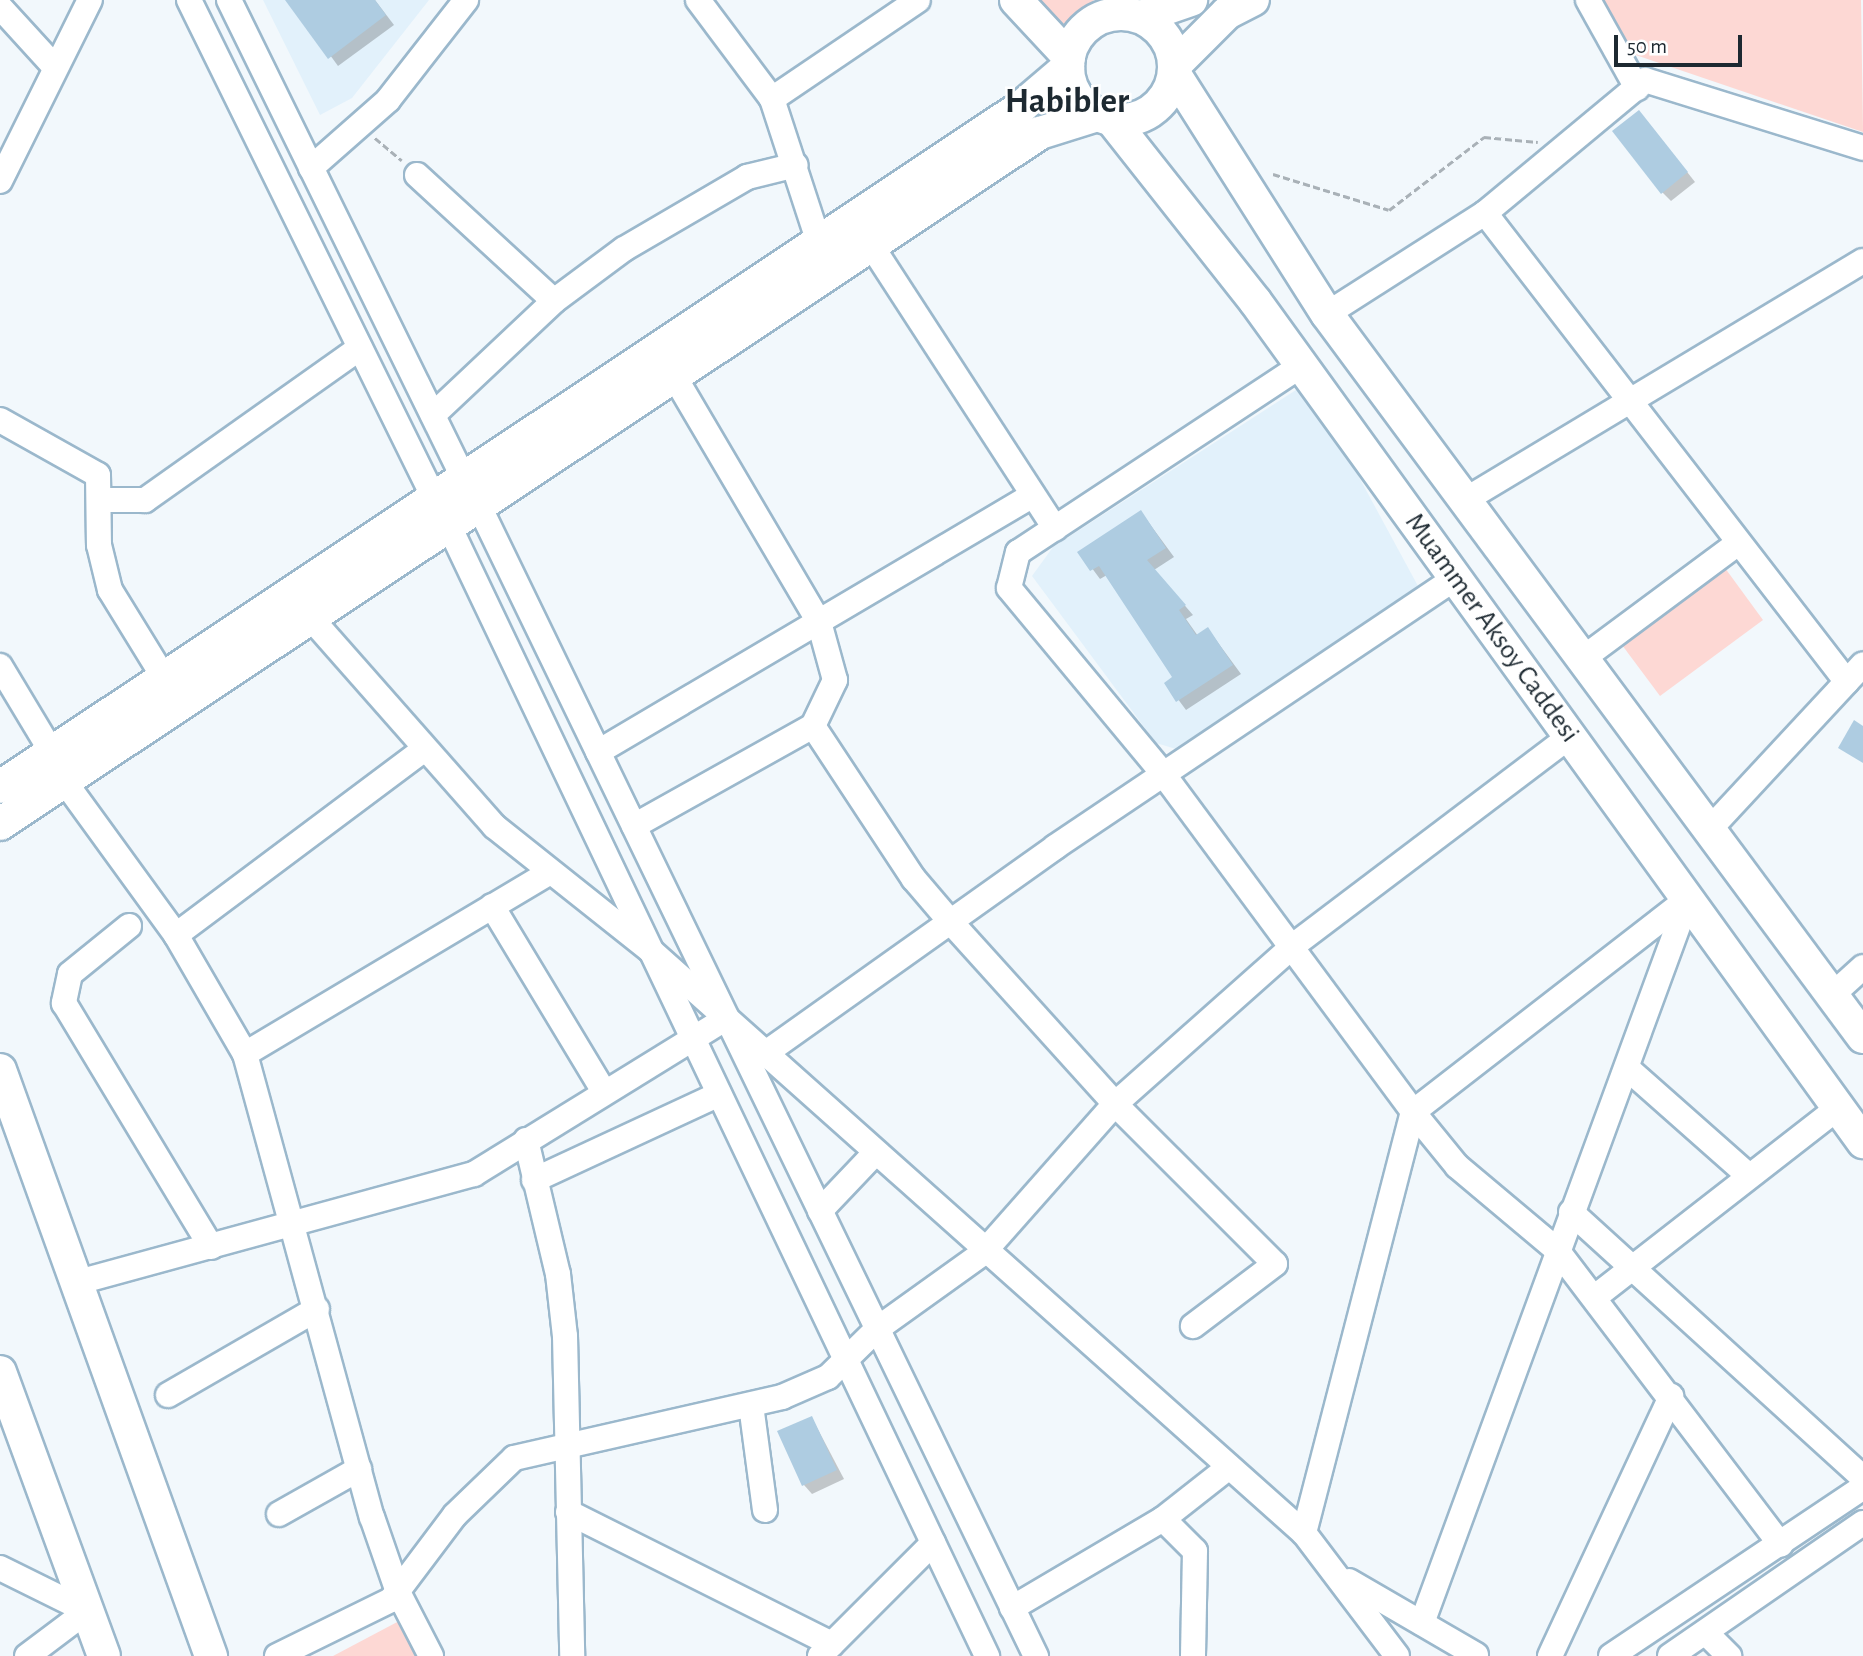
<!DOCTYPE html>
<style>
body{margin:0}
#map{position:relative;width:1863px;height:1656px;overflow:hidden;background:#f2f8fc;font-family:"Alegreya Sans",sans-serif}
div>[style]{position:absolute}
.built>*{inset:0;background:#e2f1fb}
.green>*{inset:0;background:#fdd8d4}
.shadow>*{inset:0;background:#0003}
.building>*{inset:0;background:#aecce1}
.path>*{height:2.5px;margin-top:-1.25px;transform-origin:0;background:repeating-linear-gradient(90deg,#a9b1b7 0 7px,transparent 0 10.5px)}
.roads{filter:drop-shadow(2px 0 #9bb8cc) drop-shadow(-2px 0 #9bb8cc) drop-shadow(0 2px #9bb8cc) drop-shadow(0 -2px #9bb8cc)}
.minor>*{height:24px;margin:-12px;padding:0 12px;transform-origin:12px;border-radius:12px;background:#fff}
.major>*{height:32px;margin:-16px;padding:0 16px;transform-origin:16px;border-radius:16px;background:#fff}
.major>.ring{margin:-16px;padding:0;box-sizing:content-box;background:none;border:32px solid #fff;border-radius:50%}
span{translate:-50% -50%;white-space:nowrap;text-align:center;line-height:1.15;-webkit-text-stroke:5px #fff;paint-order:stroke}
.street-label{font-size:28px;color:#1d2931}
.district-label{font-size:35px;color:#1d2931;font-weight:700}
.scale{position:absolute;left:1614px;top:35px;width:128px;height:32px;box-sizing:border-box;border:4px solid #1d2931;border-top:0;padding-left:9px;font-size:21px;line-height:24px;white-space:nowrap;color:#1d2931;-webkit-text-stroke:5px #fff;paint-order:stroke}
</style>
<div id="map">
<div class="built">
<div style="clip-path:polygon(263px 0,429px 0,352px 98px,320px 115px)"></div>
<div style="clip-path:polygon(1299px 388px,1347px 455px,1418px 586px,1176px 749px,1156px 743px,1032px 576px,1053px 547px)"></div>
</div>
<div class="green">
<div style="clip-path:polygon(1033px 0,1094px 0,1058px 33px)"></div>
<div style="clip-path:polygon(1593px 0,1861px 0,1863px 132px,1621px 50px)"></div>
<div style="clip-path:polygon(1725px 568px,1763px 620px,1660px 696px,1622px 645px)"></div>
<div style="clip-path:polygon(401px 1620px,420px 1656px,333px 1656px)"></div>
</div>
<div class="shadow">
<div style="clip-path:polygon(290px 0,375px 0,394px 25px,338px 66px)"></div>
<div style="clip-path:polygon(1647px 121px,1695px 182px,1671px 201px,1662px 192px)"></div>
<div style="clip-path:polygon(1141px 512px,1174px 557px,1154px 570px,1193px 615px,1186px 619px,1198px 636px,1208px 629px,1241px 674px,1186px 710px,1166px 683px,1174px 678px,1107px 575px,1100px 579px,1080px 552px)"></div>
<div style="clip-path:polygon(812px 1418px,844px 1479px,812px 1494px,804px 1485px)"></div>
</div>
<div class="building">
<div style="clip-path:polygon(285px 0,375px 0,386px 15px,328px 59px)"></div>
<div style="clip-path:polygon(1639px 110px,1688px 172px,1661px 194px,1612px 131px)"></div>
<div style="clip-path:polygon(1141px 510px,1166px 548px,1147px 560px,1186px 605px,1179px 610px,1196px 635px,1208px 627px,1233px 665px,1176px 702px,1164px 683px,1172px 677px,1099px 566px,1090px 571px,1077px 552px)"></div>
<div style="clip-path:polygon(1854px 720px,1863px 726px,1863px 763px,1838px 748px)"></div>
<div style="clip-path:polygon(812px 1416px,837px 1470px,802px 1486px,777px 1431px)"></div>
</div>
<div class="path">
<div style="left:375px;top:138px;width:35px;rotate:40deg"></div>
<div style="left:1273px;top:174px;width:121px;rotate:17.2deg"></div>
<div style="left:1389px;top:210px;width:120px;rotate:-37.5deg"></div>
<div style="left:1484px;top:137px;width:54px;rotate:5.3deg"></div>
</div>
<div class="roads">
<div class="minor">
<div style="left:189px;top:0;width:555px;rotate:63.8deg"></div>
<div style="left:229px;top:0;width:531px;rotate:63.87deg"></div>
<div style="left:698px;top:0;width:124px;rotate:53.2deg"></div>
<div style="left:772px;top:99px;width:148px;rotate:71.9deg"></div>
<div style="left:1588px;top:0;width:101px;rotate:60.9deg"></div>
<div style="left:0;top:7px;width:79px;rotate:47.6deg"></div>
<div style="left:772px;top:99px;width:176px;rotate:-34.1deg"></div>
<div style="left:311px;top:168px;width:103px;rotate:-41.4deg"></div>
<div style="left:388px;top:100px;width:127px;rotate:-52deg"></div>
<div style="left:417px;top:175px;width:186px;rotate:42.6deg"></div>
<div style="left:0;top:181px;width:202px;rotate:-63.6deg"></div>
<div style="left:1485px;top:213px;width:592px;rotate:52.34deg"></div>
<div style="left:871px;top:245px;width:338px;rotate:57deg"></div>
<div style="left:1327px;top:314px;width:188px;rotate:-32.6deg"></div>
<div style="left:1485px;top:213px;width:208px;rotate:-39.7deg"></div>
<div style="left:1645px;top:80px;width:228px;rotate:17.3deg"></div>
<div style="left:1302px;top:365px;width:340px;rotate:146.6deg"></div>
<div style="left:1018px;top:552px;width:37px;rotate:104deg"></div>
<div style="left:1009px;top:588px;width:243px;rotate:50.3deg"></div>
<div style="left:1164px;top:775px;width:419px;rotate:53.5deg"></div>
<div style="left:1413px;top:1112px;width:70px;rotate:50.8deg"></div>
<div style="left:1457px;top:1166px;width:131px;rotate:40deg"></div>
<div style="left:1557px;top:1250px;width:370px;rotate:52.8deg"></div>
<div style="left:433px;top:415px;width:166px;rotate:-43.3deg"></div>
<div style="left:554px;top:301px;width:87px;rotate:-36.6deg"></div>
<div style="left:624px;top:249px;width:143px;rotate:-30.3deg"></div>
<div style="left:747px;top:177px;width:50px;rotate:-13.8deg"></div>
<div style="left:0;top:420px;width:112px;rotate:29.3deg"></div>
<div style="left:98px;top:475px;width:70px;rotate:89.2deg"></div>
<div style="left:99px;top:545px;width:46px;rotate:76.3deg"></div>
<div style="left:110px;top:590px;width:101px;rotate:58.4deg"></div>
<div style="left:102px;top:500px;width:43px"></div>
<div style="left:145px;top:500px;width:263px;rotate:-35.3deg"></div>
<div style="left:1465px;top:500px;width:464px;rotate:-31deg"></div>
<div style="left:479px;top:506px;width:1278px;rotate:64.16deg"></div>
<div style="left:449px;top:526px;width:1252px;rotate:64.54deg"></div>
<div style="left:309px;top:616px;width:280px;rotate:48.6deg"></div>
<div style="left:494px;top:826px;width:199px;rotate:38.5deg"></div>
<div style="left:650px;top:950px;width:876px;rotate:41.72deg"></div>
<div style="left:1304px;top:1533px;width:154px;rotate:52.9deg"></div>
<div style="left:1582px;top:659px;width:194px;rotate:-36.6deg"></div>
<div style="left:0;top:666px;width:99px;rotate:59deg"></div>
<div style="left:813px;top:726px;width:183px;rotate:56.6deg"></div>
<div style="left:914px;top:879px;width:54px;rotate:49.5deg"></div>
<div style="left:949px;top:920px;width:248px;rotate:47.9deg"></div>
<div style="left:1115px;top:1104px;width:226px;rotate:45deg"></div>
<div style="left:1275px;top:1264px;width:103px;rotate:142.9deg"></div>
<div style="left:598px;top:752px;width:505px;rotate:-30.57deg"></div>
<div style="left:62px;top:778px;width:194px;rotate:54deg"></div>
<div style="left:176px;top:935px;width:138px;rotate:59.9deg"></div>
<div style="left:245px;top:1054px;width:480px;rotate:74.7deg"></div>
<div style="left:372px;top:1517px;width:79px;rotate:70.9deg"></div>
<div style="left:398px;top:1592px;width:72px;rotate:62.7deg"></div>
<div style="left:634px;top:826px;width:205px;rotate:-29.2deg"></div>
<div style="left:813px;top:726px;width:51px;rotate:-64.4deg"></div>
<div style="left:835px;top:680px;width:60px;rotate:-105.4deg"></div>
<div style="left:819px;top:622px;width:286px;rotate:-120.5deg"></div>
<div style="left:1709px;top:830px;width:226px;rotate:-47.1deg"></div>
<div style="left:492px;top:906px;width:215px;rotate:58.9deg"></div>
<div style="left:129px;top:926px;width:76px;rotate:140.9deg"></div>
<div style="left:70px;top:974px;width:30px;rotate:102deg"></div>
<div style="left:64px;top:1003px;width:285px;rotate:58.9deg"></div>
<div style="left:176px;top:935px;width:311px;rotate:-36.8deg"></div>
<div style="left:1831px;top:996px;width:43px;rotate:-42.2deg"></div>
<div style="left:767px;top:1052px;width:354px;rotate:-35.4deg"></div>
<div style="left:1055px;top:847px;width:483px;rotate:-33.9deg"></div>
<div style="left:245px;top:1054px;width:354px;rotate:-30.8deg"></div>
<div style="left:1627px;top:1068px;width:163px;rotate:41.5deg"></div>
<div style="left:526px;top:1140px;width:138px;rotate:76.6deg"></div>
<div style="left:558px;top:1274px;width:62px;rotate:83.6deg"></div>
<div style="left:565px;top:1336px;width:320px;rotate:88.7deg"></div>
<div style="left:534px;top:1180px;width:204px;rotate:-24.9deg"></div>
<div style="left:820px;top:1211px;width:80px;rotate:-46.5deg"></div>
<div style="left:1571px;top:1212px;width:395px;rotate:42.3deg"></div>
<div style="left:75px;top:1283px;width:414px;rotate:-15.3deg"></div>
<div style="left:474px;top:1174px;width:297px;rotate:-31.7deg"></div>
<div style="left:1595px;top:1297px;width:309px;rotate:-37.9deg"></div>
<div style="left:168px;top:1395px;width:172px;rotate:-30deg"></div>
<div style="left:751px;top:1405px;width:106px;rotate:82.4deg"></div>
<div style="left:568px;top:1512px;width:295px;rotate:26.6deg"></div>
<div style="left:279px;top:1514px;width:92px;rotate:-29.4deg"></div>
<div style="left:1163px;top:1519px;width:45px;rotate:45deg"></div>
<div style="left:1195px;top:1551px;width:105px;rotate:91.1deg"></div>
<div style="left:1304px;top:1533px;width:435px;rotate:-75.5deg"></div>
<div style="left:1413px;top:1112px;width:348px;rotate:-37.8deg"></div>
<div style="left:0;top:1568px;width:97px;rotate:26.3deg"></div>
<div style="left:87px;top:1611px;width:75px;rotate:143.1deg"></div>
<div style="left:1349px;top:1581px;width:147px;rotate:30.2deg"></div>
<div style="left:1012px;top:1608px;width:175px;rotate:-30.5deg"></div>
<div style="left:1163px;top:1519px;width:84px;rotate:-38.2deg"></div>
<div style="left:1422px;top:1623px;width:771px;rotate:-69.83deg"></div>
<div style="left:1706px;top:1633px;width:33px;rotate:45deg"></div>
<div style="left:277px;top:1656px;width:127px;rotate:-26.2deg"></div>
<div style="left:391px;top:1600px;width:106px;rotate:-53deg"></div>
<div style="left:455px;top:1515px;width:82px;rotate:-44deg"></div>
<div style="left:514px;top:1458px;width:275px;rotate:-12.8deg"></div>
<div style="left:782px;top:1397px;width:50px;rotate:-23.5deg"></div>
<div style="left:828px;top:1377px;width:69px;rotate:-44.4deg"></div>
<div style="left:877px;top:1329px;width:130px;rotate:-35.6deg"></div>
<div style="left:983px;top:1253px;width:199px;rotate:-48.5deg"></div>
<div style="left:1115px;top:1104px;width:239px;rotate:-41.6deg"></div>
<div style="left:1294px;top:945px;width:346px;rotate:-37.1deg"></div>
<div style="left:820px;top:1656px;width:160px;rotate:-45deg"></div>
<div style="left:1550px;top:1656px;width:287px;rotate:-65deg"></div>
<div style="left:1611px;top:1656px;width:303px;rotate:-33.8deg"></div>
<div style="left:1670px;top:1656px;width:234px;rotate:-34.6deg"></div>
</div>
<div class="major">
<div style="left:1016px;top:0;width:78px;rotate:47.1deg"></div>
<div class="ring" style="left:1068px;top:14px;width:74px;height:74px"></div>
<div style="left:1141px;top:17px;width:53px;rotate:-18.8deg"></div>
<div style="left:1175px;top:65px;width:74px;rotate:-45deg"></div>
<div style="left:1227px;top:13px;width:29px;rotate:-27deg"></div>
<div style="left:1174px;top:73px;width:285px;rotate:57.6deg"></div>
<div style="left:1327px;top:314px;width:900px;rotate:53.45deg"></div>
<div style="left:1112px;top:120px;width:231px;rotate:51.7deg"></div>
<div style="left:1255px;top:301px;width:1038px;rotate:54.13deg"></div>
<div style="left:0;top:787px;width:1227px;rotate:-33.66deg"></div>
<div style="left:1021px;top:107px;width:62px;rotate:-40.4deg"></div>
<div style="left:0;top:824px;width:1249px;rotate:-33.6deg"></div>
<div style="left:1040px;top:133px;width:60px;rotate:-17.5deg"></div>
<div style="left:0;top:1070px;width:623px;rotate:70.2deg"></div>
<div style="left:0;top:1372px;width:302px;rotate:69.9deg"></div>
</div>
</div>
<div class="street-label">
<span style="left:1492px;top:628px;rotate:54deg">Muammer Aksoy Caddesi</span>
</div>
<div class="district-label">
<span style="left:1067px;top:102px">Habibler</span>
</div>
<div class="scale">50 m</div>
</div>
